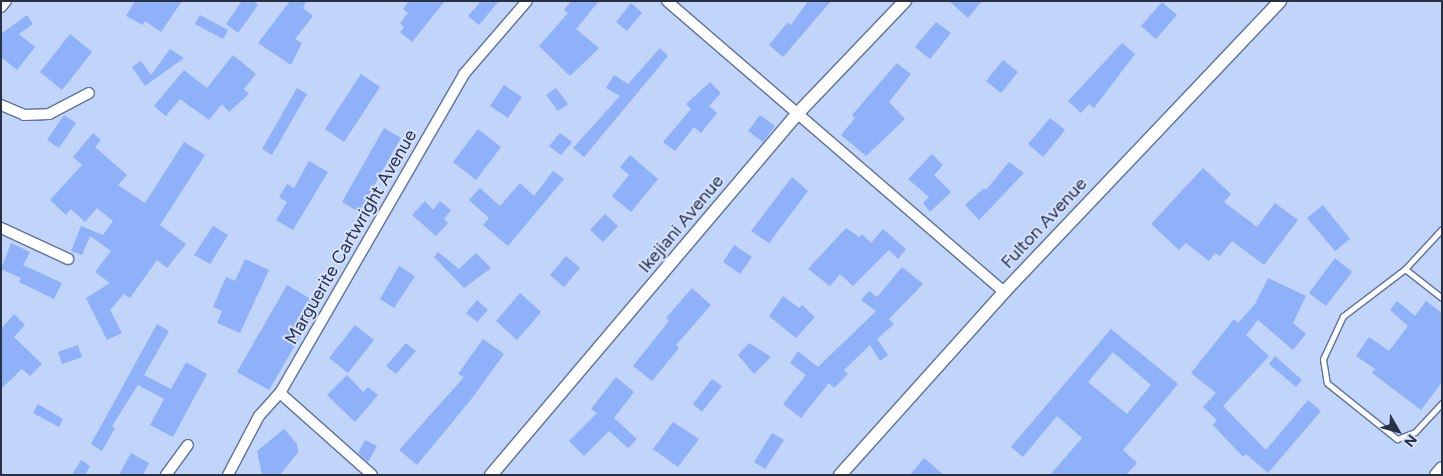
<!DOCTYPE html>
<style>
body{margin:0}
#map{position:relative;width:1443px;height:476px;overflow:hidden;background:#c1d4fa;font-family:Figtree,sans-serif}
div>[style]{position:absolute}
.building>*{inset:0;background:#8eb1fa}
.roads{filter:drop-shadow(1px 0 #5d729c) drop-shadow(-1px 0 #5d729c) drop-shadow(0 1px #5d729c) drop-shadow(0 -1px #5d729c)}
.service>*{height:5px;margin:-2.5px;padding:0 2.5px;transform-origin:2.5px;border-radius:2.5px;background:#fff}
.minor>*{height:10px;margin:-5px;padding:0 5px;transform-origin:5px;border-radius:5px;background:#fff}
.tertiary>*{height:12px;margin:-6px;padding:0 6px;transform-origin:6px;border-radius:6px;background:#fff}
span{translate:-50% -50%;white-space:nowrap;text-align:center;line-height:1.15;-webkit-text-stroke:4px #d3e1fe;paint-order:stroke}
.street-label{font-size:18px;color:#283043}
.frame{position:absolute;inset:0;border:2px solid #283043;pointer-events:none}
.north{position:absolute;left:1373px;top:406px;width:50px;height:50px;-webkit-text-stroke:4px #d3e1fe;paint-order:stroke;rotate:128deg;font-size:14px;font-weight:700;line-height:20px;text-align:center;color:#283043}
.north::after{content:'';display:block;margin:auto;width:18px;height:22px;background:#283043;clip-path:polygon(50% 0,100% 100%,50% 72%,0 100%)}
</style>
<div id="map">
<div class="building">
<div style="clip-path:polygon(135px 1px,182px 1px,161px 32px,145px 21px,143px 25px,126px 16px)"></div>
<div style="clip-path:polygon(242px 1px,253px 1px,258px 5px,238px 33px,226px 24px)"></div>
<div style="clip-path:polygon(290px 1px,306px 1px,303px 8px,313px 16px,295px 39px,302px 43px,291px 65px,258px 43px)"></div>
<div style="clip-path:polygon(409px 1px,445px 1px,412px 42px,400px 32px,404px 27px,400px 23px,408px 13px,403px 9px)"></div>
<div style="clip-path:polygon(481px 1px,499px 1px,479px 25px,468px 16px)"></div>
<div style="clip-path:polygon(571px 1px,599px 1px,576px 29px,599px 48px,570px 76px,539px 46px,568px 13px,564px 10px)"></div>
<div style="clip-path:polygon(808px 1px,831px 1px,783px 57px,769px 45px,788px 22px,791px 25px)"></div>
<div style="clip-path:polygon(949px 1px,982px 1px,968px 18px)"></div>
<div style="clip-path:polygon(1162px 2px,1177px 15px,1156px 39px,1141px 26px)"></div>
<div style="clip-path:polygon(631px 3px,642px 13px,627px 31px,616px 22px)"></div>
<div style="clip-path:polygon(27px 15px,33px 24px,19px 34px,35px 47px,17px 70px,1px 57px,1px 34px)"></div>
<div style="clip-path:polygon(200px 15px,228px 30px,223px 39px,195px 24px)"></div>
<div style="clip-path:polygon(936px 22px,951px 33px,930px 59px,915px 47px)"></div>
<div style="clip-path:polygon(70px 34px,92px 52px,62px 90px,40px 72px)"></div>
<div style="clip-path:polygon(1122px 43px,1135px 54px,1094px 108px,1089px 104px,1081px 113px,1068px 101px)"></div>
<div style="clip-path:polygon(660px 48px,668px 56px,584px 157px,573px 148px,620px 96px,606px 88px,614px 75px,628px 84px)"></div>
<div style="clip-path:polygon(170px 49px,184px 58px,145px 86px,132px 67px,141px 61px,151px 75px)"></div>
<div style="clip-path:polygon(233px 55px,256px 74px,244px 89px,249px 94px,229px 112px,222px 104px,209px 120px,180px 99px,166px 116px,154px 106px,184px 70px,207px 88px)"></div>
<div style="clip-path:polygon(1003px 60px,1018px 72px,1001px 93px,986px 81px)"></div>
<div style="clip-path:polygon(897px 63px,911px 74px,889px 102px,905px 119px,866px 156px,841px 135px,855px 118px,852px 115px)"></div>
<div style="clip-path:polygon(361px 74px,380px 87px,344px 142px,325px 129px)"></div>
<div style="clip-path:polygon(710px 82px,721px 93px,709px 106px,717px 113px,701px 133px,694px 127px,675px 151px,663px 142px,691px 109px,686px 104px)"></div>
<div style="clip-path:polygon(504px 85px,522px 97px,508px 118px,490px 106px)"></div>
<div style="clip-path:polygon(297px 88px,307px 94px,272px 155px,262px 149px)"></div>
<div style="clip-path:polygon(556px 88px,568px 104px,558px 111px,546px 95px)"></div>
<div style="clip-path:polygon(64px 115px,76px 123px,59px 148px,47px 140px)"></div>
<div style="clip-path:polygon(760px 115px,775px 126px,763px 142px,748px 131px)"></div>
<div style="clip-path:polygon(1050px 118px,1065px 130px,1043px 157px,1028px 144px)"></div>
<div style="clip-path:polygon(384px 128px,401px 138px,359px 212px,342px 202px)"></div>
<div style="clip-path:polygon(478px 129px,501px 147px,476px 180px,453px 162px)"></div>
<div style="clip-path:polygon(93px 133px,101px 140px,95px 147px,127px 175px,118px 185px,145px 203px,184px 142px,205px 155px,160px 225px,186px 244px,167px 268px,157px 260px,130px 298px,124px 294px,110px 310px,122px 333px,107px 340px,86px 298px,110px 283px,95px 272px,111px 251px,90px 236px,82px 255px,71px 251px,81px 226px,103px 235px,113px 221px,97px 208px,85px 222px,71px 209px,66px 215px,50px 200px,82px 165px,73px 157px)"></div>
<div style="clip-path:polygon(560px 133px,572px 142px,561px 155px,549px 146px)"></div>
<div style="clip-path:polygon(932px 154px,943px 165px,934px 175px,951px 192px,930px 212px,923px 203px,929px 197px,908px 179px)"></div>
<div style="clip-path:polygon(630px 155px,658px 179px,631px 212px,612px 196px,629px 175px,620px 167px)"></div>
<div style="clip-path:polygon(309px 161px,328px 172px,293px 230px,276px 220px,287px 202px,279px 197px,287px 184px,294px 188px)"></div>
<div style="clip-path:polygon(1009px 162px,1024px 173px,979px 220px,965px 205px,984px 188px,986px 190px)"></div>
<div style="clip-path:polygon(1203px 168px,1231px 194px,1224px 202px,1257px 227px,1275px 203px,1298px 220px,1264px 265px,1232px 241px,1220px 256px,1215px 253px,1209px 261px,1186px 243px,1179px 250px,1151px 224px)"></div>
<div style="clip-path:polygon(553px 171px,564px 179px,508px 246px,483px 225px,489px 218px,469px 200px,480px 188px,500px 206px,520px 183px,534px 196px)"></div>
<div style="clip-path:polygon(792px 177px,808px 191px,769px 243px,751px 231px)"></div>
<div style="clip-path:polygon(425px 201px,433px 210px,440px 201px,451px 210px,444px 219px,448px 223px,436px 236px,412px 215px)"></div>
<div style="clip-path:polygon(1323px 205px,1350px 239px,1335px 251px,1307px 218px)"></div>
<div style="clip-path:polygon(605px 214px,618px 226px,603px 242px,590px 230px)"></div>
<div style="clip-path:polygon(213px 226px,228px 235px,210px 264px,194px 255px)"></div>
<div style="clip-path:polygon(846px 228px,859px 237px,862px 234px,871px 243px,883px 229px,906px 249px,898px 259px,889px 250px,853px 286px,840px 274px,830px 286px,808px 269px)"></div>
<div style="clip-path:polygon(11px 243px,30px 252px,23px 265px,62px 283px,54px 299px,19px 282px,21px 278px,1px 269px)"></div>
<div style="clip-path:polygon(734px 245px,752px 257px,740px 274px,723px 262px)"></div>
<div style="clip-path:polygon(438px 252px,459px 269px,476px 253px,491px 268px,464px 288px,434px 257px)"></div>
<div style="clip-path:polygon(566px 256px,580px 268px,564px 287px,550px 275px)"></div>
<div style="clip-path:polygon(1335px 258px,1352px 272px,1326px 306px,1309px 293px)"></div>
<div style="clip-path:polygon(245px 259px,269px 270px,240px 333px,217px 323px,222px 311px,213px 307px,226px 277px,235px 281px)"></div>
<div style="clip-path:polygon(399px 266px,415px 276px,394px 308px,380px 299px)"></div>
<div style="clip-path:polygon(902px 267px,923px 284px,889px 319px,894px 324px,877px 339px,888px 355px,880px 361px,870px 345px,844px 370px,848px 374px,834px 388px,829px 383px,801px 418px,783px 404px,806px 375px,790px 363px,798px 351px,818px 367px,876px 311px,861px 300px,869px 291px,877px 297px)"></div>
<div style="clip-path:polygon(1268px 278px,1306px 296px,1293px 323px,1306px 334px,1293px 350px,1258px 320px,1246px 335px,1269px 356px,1223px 406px,1266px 450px,1308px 400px,1321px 411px,1268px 473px,1246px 454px,1243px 457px,1213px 425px,1217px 420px,1203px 407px,1216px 393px,1191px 373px,1234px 319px,1238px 323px,1255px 304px)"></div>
<div style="clip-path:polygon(287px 285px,319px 304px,269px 390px,237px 372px)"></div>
<div style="clip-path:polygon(692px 288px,711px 305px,676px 345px,679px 348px,652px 381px,633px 366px,669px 321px,666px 318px)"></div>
<div style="clip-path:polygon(520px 293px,541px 312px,517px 340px,496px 321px)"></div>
<div style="clip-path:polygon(783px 296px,799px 308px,802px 305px,815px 317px,796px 338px,769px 316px)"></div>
<div style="clip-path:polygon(477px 300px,488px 310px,477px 322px,466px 313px)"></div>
<div style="clip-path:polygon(1397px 301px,1415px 316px,1426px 301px,1442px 313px,1442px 382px,1421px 410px,1372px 373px,1375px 369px,1356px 356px,1369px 337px,1389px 351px,1408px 326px,1390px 310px)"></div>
<div style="clip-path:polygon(14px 314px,25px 325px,14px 337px,42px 364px,30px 376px,22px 369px,1px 389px,1px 329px)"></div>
<div style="clip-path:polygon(157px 324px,169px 331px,144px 375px,171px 389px,186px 362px,207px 374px,173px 437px,150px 425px,164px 399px,138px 385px,112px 426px,115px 428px,102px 451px,91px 444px)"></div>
<div style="clip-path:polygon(355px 325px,374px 340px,348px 373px,329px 358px)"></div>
<div style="clip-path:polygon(evenodd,1111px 329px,1178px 384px,1123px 450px,1137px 463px,1126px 475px,1050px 475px,1082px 438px,1057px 416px,1023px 457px,1011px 447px,1111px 329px,1113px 352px,1151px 385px,1127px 414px,1088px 382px,1113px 352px)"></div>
<div style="clip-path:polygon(483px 339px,504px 354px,473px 397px,417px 465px,399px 450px,464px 377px,458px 374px)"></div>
<div style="clip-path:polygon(406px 343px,416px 351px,396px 374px,386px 366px)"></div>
<div style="clip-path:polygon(749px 343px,771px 357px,754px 374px,738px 355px)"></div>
<div style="clip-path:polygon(78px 345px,82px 357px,62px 364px,58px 352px)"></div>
<div style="clip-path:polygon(1275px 356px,1302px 380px,1296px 387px,1269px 364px)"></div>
<div style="clip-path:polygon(347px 375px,363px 392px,368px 387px,378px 395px,355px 422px,327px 395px)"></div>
<div style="clip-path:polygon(616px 377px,634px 392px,614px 418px,637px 439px,628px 448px,609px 431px,584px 456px,569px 441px,597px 413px,591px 409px)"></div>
<div style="clip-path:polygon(712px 379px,722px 386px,702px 412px,693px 404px)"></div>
<div style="clip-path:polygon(38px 404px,63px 419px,59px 427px,33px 413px)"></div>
<div style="clip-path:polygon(673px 422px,699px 439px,678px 467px,653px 449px)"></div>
<div style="clip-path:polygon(284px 429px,297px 444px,298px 452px,280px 475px,262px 475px,257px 451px)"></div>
<div style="clip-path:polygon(772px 433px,784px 440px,765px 469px,754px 462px)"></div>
<div style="clip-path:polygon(365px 440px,377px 446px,368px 462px,358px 453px)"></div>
<div style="clip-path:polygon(131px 453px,149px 463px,143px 475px,119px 475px)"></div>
<div style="clip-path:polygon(924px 458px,944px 475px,910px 475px)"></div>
<div style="clip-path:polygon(81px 460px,90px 466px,85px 475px,72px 475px)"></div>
</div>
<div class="roads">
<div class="service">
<div style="left:1442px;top:229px;width:54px;rotate:132.8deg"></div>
<div style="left:1405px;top:269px;width:78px;rotate:142.8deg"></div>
<div style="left:1343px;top:316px;width:47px;rotate:114.9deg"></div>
<div style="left:1323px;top:359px;width:24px;rotate:81deg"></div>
<div style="left:1327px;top:383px;width:90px;rotate:38.7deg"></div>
<div style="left:1397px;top:439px;width:19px;rotate:-21deg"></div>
<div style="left:1415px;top:432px;width:40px;rotate:-47deg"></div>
<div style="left:1405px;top:269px;width:47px;rotate:38.1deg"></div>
</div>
<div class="minor">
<div style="left:667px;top:1px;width:445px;rotate:40.8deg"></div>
<div style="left:1px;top:7px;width:8px;rotate:-50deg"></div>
<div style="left:1px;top:105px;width:25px;rotate:23deg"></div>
<div style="left:24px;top:115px;width:25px;rotate:-2deg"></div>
<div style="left:49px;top:114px;width:45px;rotate:-27.7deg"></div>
<div style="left:1px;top:228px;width:74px;rotate:24.8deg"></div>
<div style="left:280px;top:393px;width:123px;rotate:41.7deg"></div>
<div style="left:166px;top:475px;width:37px;rotate:-54deg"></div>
<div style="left:228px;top:475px;width:67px;rotate:-62.3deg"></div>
<div style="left:259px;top:416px;width:31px;rotate:-48deg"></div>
<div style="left:280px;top:393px;width:368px;rotate:-60deg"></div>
<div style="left:464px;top:74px;width:96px;rotate:-49.2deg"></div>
</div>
<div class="tertiary">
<div style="left:491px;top:475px;width:475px;rotate:-49.7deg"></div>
<div style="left:798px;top:113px;width:155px;rotate:-46.3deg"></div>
<div style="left:840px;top:475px;width:246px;rotate:-48.1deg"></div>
<div style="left:1004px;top:292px;width:401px;rotate:-46.5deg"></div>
<div style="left:1436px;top:475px;width:9px;rotate:-49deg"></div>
</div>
</div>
<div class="street-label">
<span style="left:1044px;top:223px;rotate:-47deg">Fulton Avenue</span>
<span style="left:681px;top:224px;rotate:-50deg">Ikejiani Avenue</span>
<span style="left:351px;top:237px;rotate:-60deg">Marguerite Cartwright Avenue</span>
</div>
<div class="frame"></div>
<div class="north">N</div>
</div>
